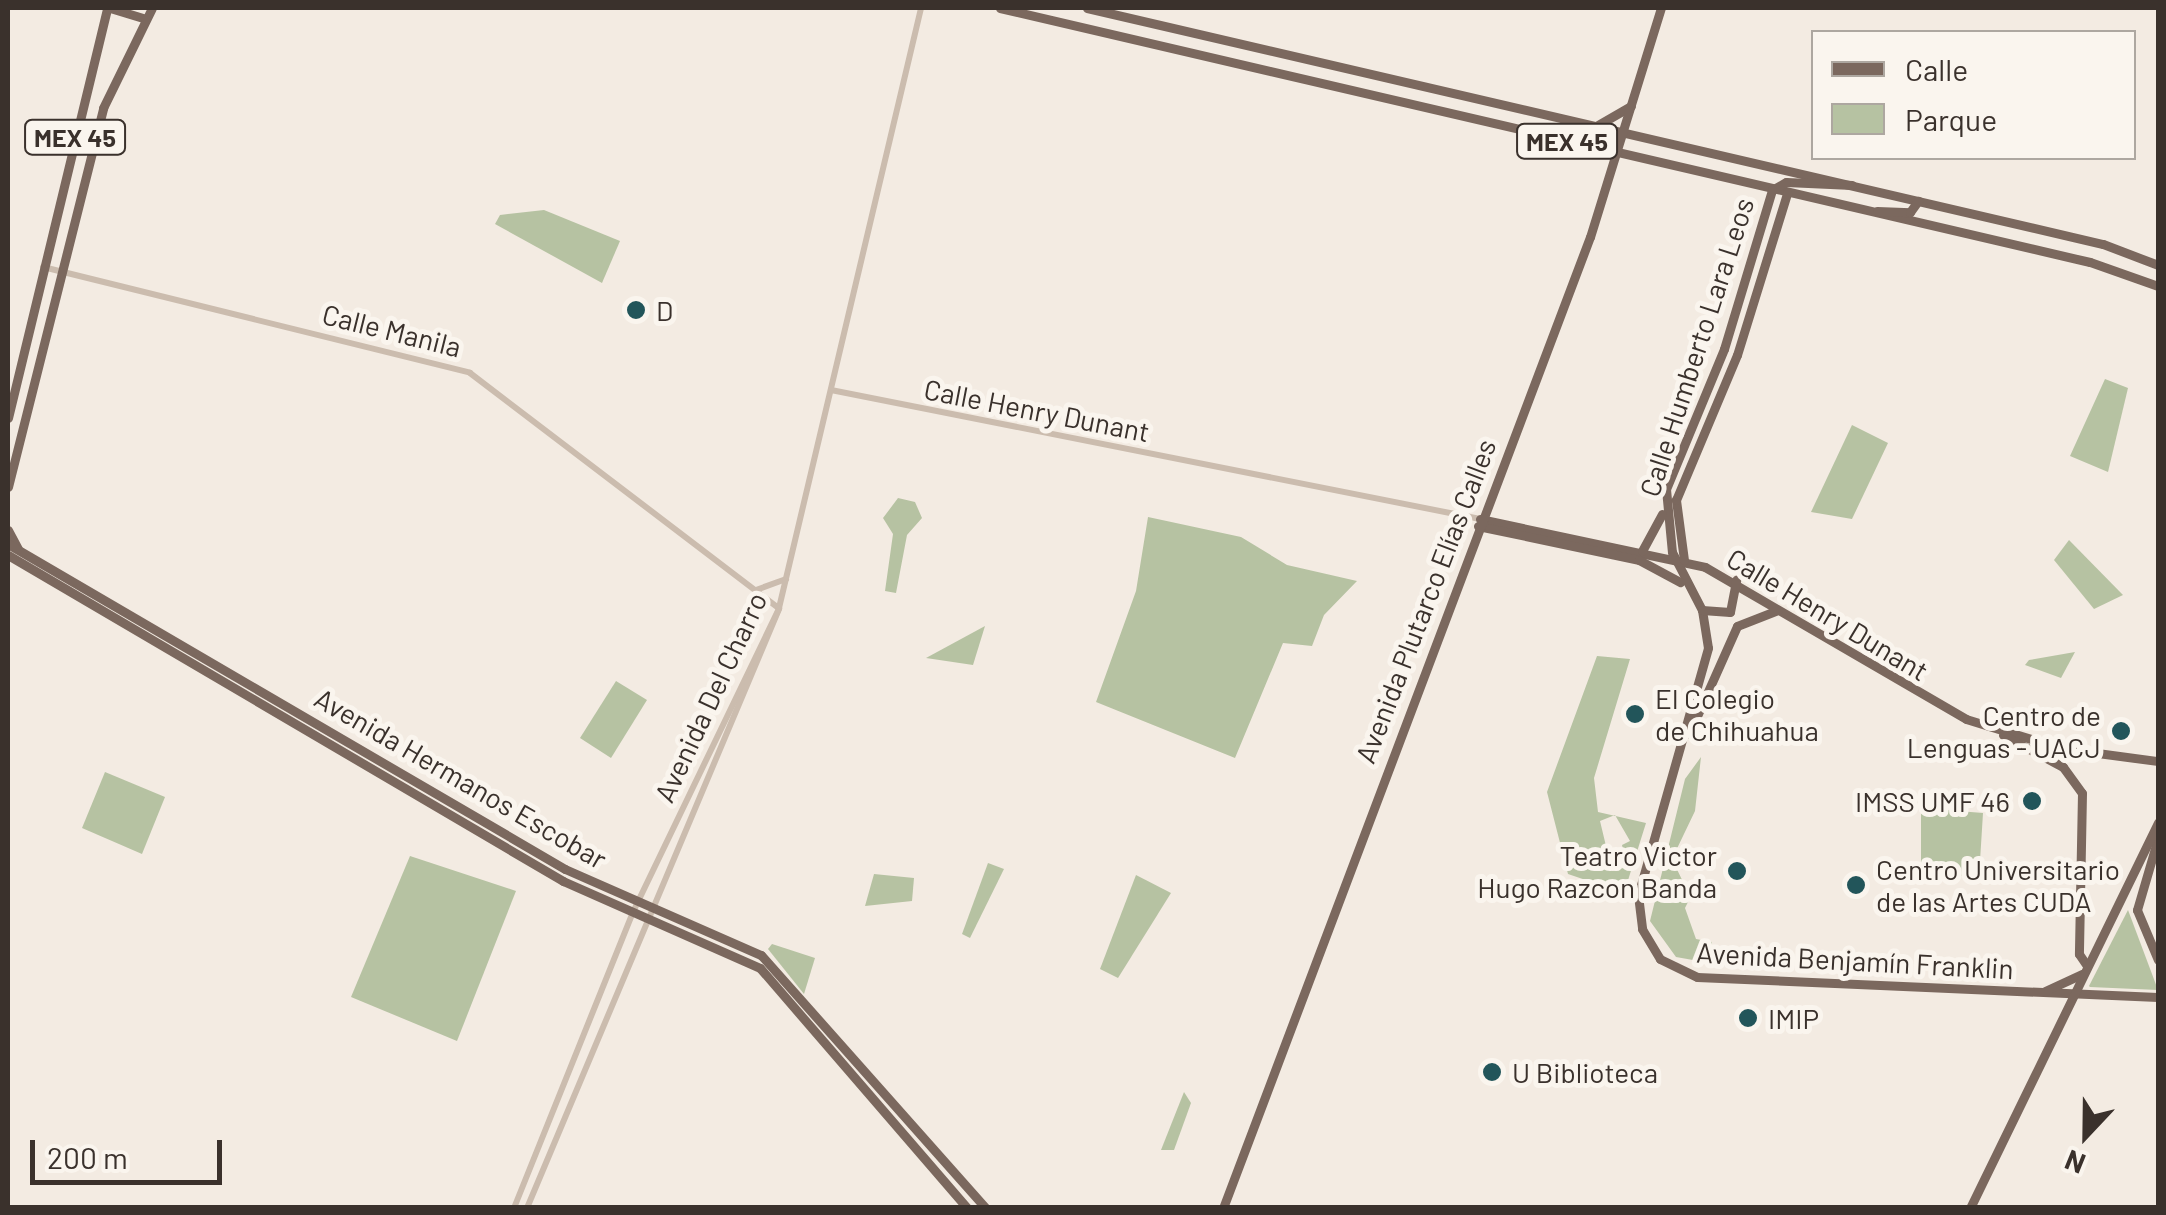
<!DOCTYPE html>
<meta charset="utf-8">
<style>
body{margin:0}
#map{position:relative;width:2166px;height:1215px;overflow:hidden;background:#f3ebe2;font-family:Barlow,sans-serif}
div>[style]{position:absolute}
.green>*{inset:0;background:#b6c2a2}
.minor>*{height:6px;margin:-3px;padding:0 3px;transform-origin:3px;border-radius:3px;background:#cbbcae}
.major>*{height:9px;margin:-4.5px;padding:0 4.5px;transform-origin:4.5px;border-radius:4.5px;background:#7b685e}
.dots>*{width:28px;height:28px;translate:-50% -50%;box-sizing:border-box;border:5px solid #faf5ee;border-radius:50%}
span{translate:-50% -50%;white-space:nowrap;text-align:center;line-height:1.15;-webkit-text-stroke:10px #faf5ee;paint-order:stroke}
.shield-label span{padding:2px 8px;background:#faf5ee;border:2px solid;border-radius:8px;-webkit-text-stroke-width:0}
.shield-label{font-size:25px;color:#3a312c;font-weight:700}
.poi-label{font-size:28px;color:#3a312c}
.left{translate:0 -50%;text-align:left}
.right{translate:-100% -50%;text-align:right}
.street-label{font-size:28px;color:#3a312c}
.frame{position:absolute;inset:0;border:10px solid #3a312c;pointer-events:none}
.legend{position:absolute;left:1811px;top:30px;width:325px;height:130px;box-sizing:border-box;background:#faf5ee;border:2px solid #ada7a0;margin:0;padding:12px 18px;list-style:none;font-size:30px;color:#3a312c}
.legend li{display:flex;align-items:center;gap:20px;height:50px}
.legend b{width:50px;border:2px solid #ada7a0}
.north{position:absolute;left:2036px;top:1085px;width:100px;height:100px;-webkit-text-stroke:8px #faf5ee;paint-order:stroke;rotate:202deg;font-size:28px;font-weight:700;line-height:40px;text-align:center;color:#3a312c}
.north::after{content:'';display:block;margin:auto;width:35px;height:45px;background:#3a312c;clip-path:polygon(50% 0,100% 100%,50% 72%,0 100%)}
.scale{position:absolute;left:30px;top:1140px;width:192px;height:45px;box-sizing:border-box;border:5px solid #3a312c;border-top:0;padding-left:12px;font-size:30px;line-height:35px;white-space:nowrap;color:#3a312c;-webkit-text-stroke:8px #faf5ee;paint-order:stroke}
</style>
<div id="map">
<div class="green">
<div style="clip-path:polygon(544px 210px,620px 241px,602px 283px,495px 224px,500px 215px)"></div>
<div style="clip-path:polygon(2105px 379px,2128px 388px,2108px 472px,2070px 456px)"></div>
<div style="clip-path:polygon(1852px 425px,1888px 443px,1852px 519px,1811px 512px)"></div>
<div style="clip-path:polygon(898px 498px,915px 502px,922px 518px,907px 535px,896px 593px,885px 591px,893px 534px,883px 518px)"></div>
<div style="clip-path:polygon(1148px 517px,1241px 537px,1287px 565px,1357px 581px,1324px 615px,1312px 646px,1283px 643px,1235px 758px,1096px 702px,1136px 591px)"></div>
<div style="clip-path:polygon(2069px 540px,2123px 595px,2094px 609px,2054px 560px)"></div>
<div style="clip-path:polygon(985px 626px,973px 665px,926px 658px)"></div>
<div style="clip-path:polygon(2075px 652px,2061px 678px,2025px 665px,2029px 660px)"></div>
<div style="clip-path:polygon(evenodd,1597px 656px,1630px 659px,1594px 778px,1598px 812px,1646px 823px,1624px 893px,1568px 874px,1547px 792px,1597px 656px,1615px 815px,1630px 841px,1622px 845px,1627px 867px,1612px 871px,1600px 821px,1615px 815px)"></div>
<div style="clip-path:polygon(616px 681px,647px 700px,611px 758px,580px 738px)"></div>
<div style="clip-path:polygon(1701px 757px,1695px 811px,1672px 859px,1685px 886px,1696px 886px,1685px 908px,1696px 939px,1712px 942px,1711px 960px,1739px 952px,1738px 968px,1676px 957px,1650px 921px,1685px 779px)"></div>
<div style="clip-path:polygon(105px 772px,165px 797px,142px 854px,82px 828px)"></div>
<div style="clip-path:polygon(1921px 808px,1983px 813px,1979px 877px,1921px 874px)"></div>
<div style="clip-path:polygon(410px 856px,516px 891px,457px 1041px,351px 997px)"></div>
<div style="clip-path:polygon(988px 863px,1004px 869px,970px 938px,962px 934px)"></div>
<div style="clip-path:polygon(874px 874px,914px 878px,912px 901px,865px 906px)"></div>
<div style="clip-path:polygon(1136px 875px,1171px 893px,1118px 978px,1100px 969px)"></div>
<div style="clip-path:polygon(2128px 910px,2158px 990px,2090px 987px,2089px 986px)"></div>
<div style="clip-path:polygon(772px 944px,815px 958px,804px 994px,768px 949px)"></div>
<div style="clip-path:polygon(1184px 1092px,1191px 1103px,1174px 1150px,1161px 1150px)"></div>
</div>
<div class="minor">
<div style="left:43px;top:267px;width:440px;rotate:13.9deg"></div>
<div style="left:470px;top:373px;width:388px;rotate:37.3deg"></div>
<div style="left:831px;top:390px;width:662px;rotate:11.24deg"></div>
<div style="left:756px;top:590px;width:32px;rotate:-20deg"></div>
<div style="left:514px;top:1208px;width:319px;rotate:-68.1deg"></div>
<div style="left:633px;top:912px;width:337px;rotate:-64.3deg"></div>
<div style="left:779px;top:608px;width:617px;rotate:-76.68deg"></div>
<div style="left:527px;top:1208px;width:650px;rotate:-67.18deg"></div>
</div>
<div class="major">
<div style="left:110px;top:8px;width:37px;rotate:17deg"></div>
<div style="left:1000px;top:8px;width:1119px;rotate:13.12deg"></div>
<div style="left:2090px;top:262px;width:72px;rotate:19.4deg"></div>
<div style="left:1087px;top:8px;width:1043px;rotate:13.08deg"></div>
<div style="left:2103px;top:244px;width:59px;rotate:20.9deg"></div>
<div style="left:1598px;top:125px;width:38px;rotate:-30deg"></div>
<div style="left:1852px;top:185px;width:66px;rotate:-177.4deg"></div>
<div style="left:1786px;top:182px;width:16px;rotate:150deg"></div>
<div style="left:1772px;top:190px;width:166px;rotate:106.8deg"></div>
<div style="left:1724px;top:349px;width:152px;rotate:112.5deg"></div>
<div style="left:1666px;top:489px;width:63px;rotate:84.6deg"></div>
<div style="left:1672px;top:552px;width:65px;rotate:62.7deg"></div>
<div style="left:1702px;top:610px;width:38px;rotate:81deg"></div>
<div style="left:1708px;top:648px;width:257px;rotate:105.8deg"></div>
<div style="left:1638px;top:895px;width:34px;rotate:83deg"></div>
<div style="left:1642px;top:929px;width:35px;rotate:59deg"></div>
<div style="left:1660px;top:959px;width:41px;rotate:25.9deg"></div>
<div style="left:1697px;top:977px;width:461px;rotate:2.5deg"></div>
<div style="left:1877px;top:211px;width:33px;rotate:2deg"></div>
<div style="left:1910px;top:212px;width:14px;rotate:-54deg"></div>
<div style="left:8px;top:418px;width:422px;rotate:-76.4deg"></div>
<div style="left:8px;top:487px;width:391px;rotate:-75.9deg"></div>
<div style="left:103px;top:108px;width:111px;rotate:-63.9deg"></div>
<div style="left:1480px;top:519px;width:230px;rotate:12deg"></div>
<div style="left:1705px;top:567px;width:302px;rotate:30.2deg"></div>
<div style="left:1966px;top:719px;width:98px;rotate:17.1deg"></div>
<div style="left:2060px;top:748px;width:99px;rotate:7.6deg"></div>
<div style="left:1478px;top:526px;width:165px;rotate:11.9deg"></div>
<div style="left:1639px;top:560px;width:47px;rotate:28.2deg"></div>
<div style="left:8px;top:530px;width:21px;rotate:62deg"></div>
<div style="left:8px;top:544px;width:645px;rotate:30.26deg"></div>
<div style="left:565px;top:869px;width:214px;rotate:23.7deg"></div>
<div style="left:761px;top:955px;width:339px;rotate:48.4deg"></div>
<div style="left:1642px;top:551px;width:42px;rotate:-61.6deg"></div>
<div style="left:8px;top:555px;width:644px;rotate:30.43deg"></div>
<div style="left:563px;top:881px;width:215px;rotate:23.8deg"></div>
<div style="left:760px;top:968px;width:317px;rotate:49.2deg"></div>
<div style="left:1684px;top:560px;width:61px;rotate:-97.6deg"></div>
<div style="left:1676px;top:500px;width:157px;rotate:-67.2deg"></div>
<div style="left:1737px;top:355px;width:170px;rotate:-72.8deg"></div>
<div style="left:1702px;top:610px;width:28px;rotate:4deg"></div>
<div style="left:1730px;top:612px;width:33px;rotate:-79deg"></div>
<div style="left:1689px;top:734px;width:118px;rotate:-66deg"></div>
<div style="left:1737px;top:626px;width:44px;rotate:-21.3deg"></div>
<div style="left:2003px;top:735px;width:68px;rotate:28.1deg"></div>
<div style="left:2063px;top:767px;width:32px;rotate:54deg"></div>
<div style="left:2082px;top:793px;width:161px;rotate:91.1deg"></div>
<div style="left:2079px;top:954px;width:14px;rotate:56deg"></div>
<div style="left:2158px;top:838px;width:75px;rotate:106.3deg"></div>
<div style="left:2137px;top:910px;width:54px;rotate:67.2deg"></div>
<div style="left:2045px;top:991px;width:41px;rotate:-24.7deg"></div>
<div style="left:1223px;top:1208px;width:1038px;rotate:-69.3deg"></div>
<div style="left:1590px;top:237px;width:240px;rotate:-72.8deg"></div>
<div style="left:1970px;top:1208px;width:429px;rotate:-64deg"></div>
</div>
<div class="dots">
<div style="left:636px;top:310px;background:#22555a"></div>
<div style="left:1635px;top:714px;background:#22555a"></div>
<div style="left:2121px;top:731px;background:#22555a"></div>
<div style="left:2032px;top:801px;background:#22555a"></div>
<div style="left:1737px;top:871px;background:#22555a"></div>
<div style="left:1856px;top:885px;background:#22555a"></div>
<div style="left:1748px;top:1018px;background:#22555a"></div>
<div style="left:1492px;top:1072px;background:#22555a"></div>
</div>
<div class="shield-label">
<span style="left:75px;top:137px">MEX 45</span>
<span style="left:1567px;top:141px">MEX 45</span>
</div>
<div class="poi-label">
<span class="left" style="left:656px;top:310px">D</span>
<span class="left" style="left:1655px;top:714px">El Colegio<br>de Chihuahua</span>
<span class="right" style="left:2101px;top:731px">Centro de<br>Lenguas - UACJ</span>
<span class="right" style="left:2010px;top:801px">IMSS UMF 46</span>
<span class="right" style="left:1717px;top:871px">Teatro Victor<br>Hugo Razcon Banda</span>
<span class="left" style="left:1876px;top:885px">Centro Universitario<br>de las Artes CUDA</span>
<span class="left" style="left:1768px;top:1018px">IMIP</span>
<span class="left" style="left:1512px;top:1072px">U Biblioteca</span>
</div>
<div class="street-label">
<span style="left:392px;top:330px;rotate:14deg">Calle Manila</span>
<span style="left:1696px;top:347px;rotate:-72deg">Calle Humberto Lara Leos</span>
<span style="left:1037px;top:410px;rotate:11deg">Calle Henry Dunant</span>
<span style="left:1425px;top:601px;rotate:-69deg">Avenida Plutarco Elías Calles</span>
<span style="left:1828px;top:614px;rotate:31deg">Calle Henry Dunant</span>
<span style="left:710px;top:697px;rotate:-65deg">Avenida Del Charro</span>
<span style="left:461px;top:778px;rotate:30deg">Avenida Hermanos Escobar</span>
<span style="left:1855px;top:960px;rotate:3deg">Avenida Benjamín Franklin</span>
</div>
<div class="frame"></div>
<ul class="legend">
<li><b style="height:12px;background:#7b685e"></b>Calle</li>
<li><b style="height:28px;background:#b6c2a2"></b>Parque</li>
</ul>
<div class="north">N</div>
<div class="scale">200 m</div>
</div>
